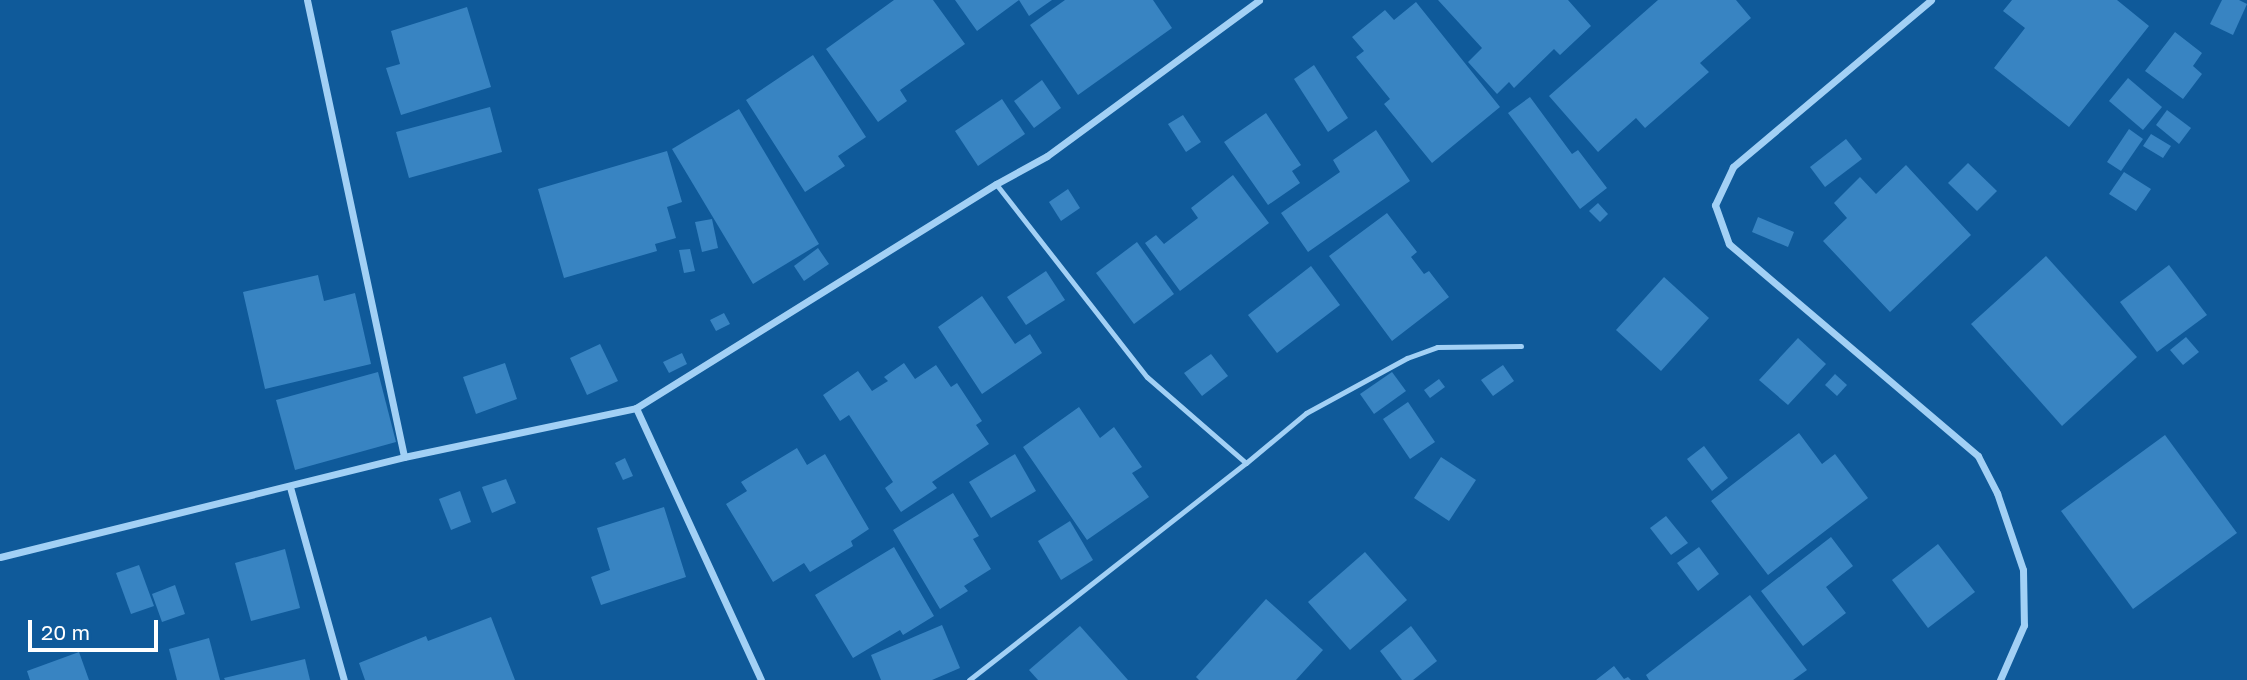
<!DOCTYPE html>
<style>
body{margin:0}
#map{position:relative;width:2247px;height:680px;overflow:hidden;background:#0f5a9a;font-family:"Golos Text",sans-serif}
div>[style]{position:absolute}
.building>*{inset:0;background:#3884c2}
.service>*{height:5px;margin:-2.5px;padding:0 2.5px;transform-origin:2.5px;border-radius:2.5px;background:#a2d0f5}
.minor>*{height:7px;margin:-3.5px;padding:0 3.5px;transform-origin:3.5px;border-radius:3.5px;background:#a2d0f5}
span{translate:-50% -50%;white-space:nowrap;text-align:center;line-height:1.15;-webkit-text-stroke:5px #0f5a9a;paint-order:stroke}
.scale{position:absolute;left:28px;top:620px;width:130px;height:32px;box-sizing:border-box;border:4px solid #fff;border-top:0;padding-left:9px;font-size:21px;line-height:24px;white-space:nowrap;color:#fff;-webkit-text-stroke:5px #0f5a9a;paint-order:stroke}
</style>
<div id="map">
<div class="building">
<div style="clip-path:polygon(894px 0,933px 0,965px 44px,900px 90px,907px 101px,878px 122px,826px 49px)"></div>
<div style="clip-path:polygon(955px 0,1052px 0,1029px 16px,1019px 0,977px 31px)"></div>
<div style="clip-path:polygon(1065px 0,1153px 0,1172px 28px,1078px 95px,1030px 25px)"></div>
<div style="clip-path:polygon(1438px 0,1568px 0,1591px 26px,1560px 55px,1554px 49px,1514px 88px,1509px 82px,1497px 94px,1468px 62px,1482px 48px)"></div>
<div style="clip-path:polygon(1658px 0,1736px 0,1751px 18px,1700px 63px,1709px 72px,1645px 128px,1636px 118px,1598px 152px,1549px 96px)"></div>
<div style="clip-path:polygon(2012px 0,2117px 0,2149px 26px,2069px 127px,1994px 68px,2025px 28px,2003px 11px)"></div>
<div style="clip-path:polygon(2222px 0,2239px 0,2247px 4px,2233px 35px,2210px 24px)"></div>
<div style="clip-path:polygon(1416px 2px,1500px 107px,1432px 163px,1384px 104px,1390px 99px,1356px 57px,1364px 51px,1352px 37px,1385px 10px,1394px 20px)"></div>
<div style="clip-path:polygon(467px 7px,491px 87px,401px 115px,386px 68px,400px 64px,391px 31px)"></div>
<div style="clip-path:polygon(2175px 32px,2202px 53px,2193px 66px,2202px 74px,2183px 99px,2145px 71px)"></div>
<div style="clip-path:polygon(813px 55px,866px 137px,838px 156px,845px 166px,805px 192px,746px 100px)"></div>
<div style="clip-path:polygon(1314px 65px,1348px 118px,1328px 132px,1294px 79px)"></div>
<div style="clip-path:polygon(2128px 78px,2162px 107px,2143px 130px,2109px 101px)"></div>
<div style="clip-path:polygon(1042px 80px,1061px 108px,1034px 128px,1014px 101px)"></div>
<div style="clip-path:polygon(1530px 97px,1572px 154px,1578px 150px,1607px 188px,1580px 209px,1508px 113px)"></div>
<div style="clip-path:polygon(1002px 99px,1025px 134px,978px 166px,955px 131px)"></div>
<div style="clip-path:polygon(490px 107px,502px 152px,409px 178px,396px 132px)"></div>
<div style="clip-path:polygon(739px 109px,819px 244px,753px 284px,672px 149px)"></div>
<div style="clip-path:polygon(2167px 110px,2191px 128px,2179px 144px,2156px 125px)"></div>
<div style="clip-path:polygon(1266px 113px,1301px 165px,1292px 171px,1300px 183px,1268px 205px,1224px 142px)"></div>
<div style="clip-path:polygon(1183px 115px,1201px 142px,1186px 152px,1168px 124px)"></div>
<div style="clip-path:polygon(2129px 129px,2143px 139px,2121px 171px,2107px 162px)"></div>
<div style="clip-path:polygon(1376px 130px,1410px 181px,1308px 252px,1281px 213px,1340px 172px,1333px 160px)"></div>
<div style="clip-path:polygon(2151px 134px,2171px 146px,2163px 158px,2143px 146px)"></div>
<div style="clip-path:polygon(1846px 139px,1862px 159px,1825px 187px,1810px 167px)"></div>
<div style="clip-path:polygon(667px 151px,682px 202px,667px 207px,676px 238px,655px 244px,657px 251px,564px 278px,538px 189px)"></div>
<div style="clip-path:polygon(1968px 163px,1997px 191px,1977px 211px,1948px 183px)"></div>
<div style="clip-path:polygon(1906px 165px,1971px 235px,1890px 312px,1823px 241px,1847px 218px,1834px 203px,1860px 177px,1876px 194px)"></div>
<div style="clip-path:polygon(2124px 172px,2151px 189px,2136px 211px,2109px 194px)"></div>
<div style="clip-path:polygon(1233px 175px,1269px 223px,1180px 291px,1145px 243px,1156px 235px,1164px 244px,1198px 218px,1191px 208px)"></div>
<div style="clip-path:polygon(1068px 189px,1080px 208px,1061px 221px,1049px 202px)"></div>
<div style="clip-path:polygon(1598px 203px,1608px 214px,1600px 222px,1589px 211px)"></div>
<div style="clip-path:polygon(1387px 213px,1417px 252px,1411px 257px,1424px 274px,1429px 271px,1449px 297px,1392px 341px,1329px 256px)"></div>
<div style="clip-path:polygon(1758px 217px,1794px 232px,1788px 247px,1752px 232px)"></div>
<div style="clip-path:polygon(712px 219px,718px 248px,702px 252px,695px 222px)"></div>
<div style="clip-path:polygon(1137px 242px,1174px 294px,1134px 324px,1096px 273px)"></div>
<div style="clip-path:polygon(818px 248px,829px 264px,804px 281px,794px 266px)"></div>
<div style="clip-path:polygon(690px 249px,695px 271px,684px 273px,679px 250px)"></div>
<div style="clip-path:polygon(2046px 256px,2137px 357px,2062px 426px,1971px 324px)"></div>
<div style="clip-path:polygon(2169px 265px,2207px 315px,2157px 352px,2120px 302px)"></div>
<div style="clip-path:polygon(1311px 266px,1340px 305px,1277px 353px,1248px 315px)"></div>
<div style="clip-path:polygon(1046px 271px,1065px 300px,1026px 325px,1007px 297px)"></div>
<div style="clip-path:polygon(318px 275px,324px 301px,355px 293px,371px 364px,265px 389px,243px 292px)"></div>
<div style="clip-path:polygon(1664px 277px,1709px 318px,1661px 371px,1616px 330px)"></div>
<div style="clip-path:polygon(982px 296px,1015px 344px,1030px 334px,1042px 353px,982px 394px,938px 327px)"></div>
<div style="clip-path:polygon(724px 313px,730px 324px,716px 331px,710px 320px)"></div>
<div style="clip-path:polygon(2186px 337px,2199px 352px,2183px 365px,2170px 350px)"></div>
<div style="clip-path:polygon(1798px 338px,1826px 364px,1788px 405px,1759px 380px)"></div>
<div style="clip-path:polygon(600px 344px,618px 381px,587px 395px,570px 358px)"></div>
<div style="clip-path:polygon(682px 353px,687px 364px,669px 373px,663px 362px)"></div>
<div style="clip-path:polygon(1211px 354px,1228px 376px,1202px 396px,1184px 373px)"></div>
<div style="clip-path:polygon(505px 363px,517px 399px,476px 414px,463px 377px)"></div>
<div style="clip-path:polygon(904px 363px,915px 379px,936px 365px,951px 387px,957px 383px,982px 421px,976px 425px,989px 444px,932px 482px,937px 488px,901px 512px,885px 488px,893px 482px,849px 415px,840px 421px,823px 395px,858px 371px,872px 391px,888px 381px,884px 377px)"></div>
<div style="clip-path:polygon(1503px 365px,1514px 381px,1493px 396px,1481px 380px)"></div>
<div style="clip-path:polygon(378px 372px,396px 442px,295px 470px,276px 400px)"></div>
<div style="clip-path:polygon(1392px 372px,1406px 391px,1374px 414px,1360px 394px)"></div>
<div style="clip-path:polygon(1835px 374px,1847px 385px,1837px 396px,1825px 385px)"></div>
<div style="clip-path:polygon(1439px 379px,1445px 387px,1430px 398px,1424px 390px)"></div>
<div style="clip-path:polygon(1408px 402px,1435px 442px,1410px 459px,1383px 419px)"></div>
<div style="clip-path:polygon(1079px 407px,1100px 438px,1114px 427px,1142px 467px,1132px 473px,1149px 497px,1087px 540px,1023px 447px)"></div>
<div style="clip-path:polygon(1799px 433px,1822px 464px,1835px 454px,1868px 498px,1768px 575px,1711px 501px)"></div>
<div style="clip-path:polygon(2165px 435px,2237px 533px,2133px 609px,2061px 511px)"></div>
<div style="clip-path:polygon(1704px 446px,1728px 478px,1712px 491px,1687px 459px)"></div>
<div style="clip-path:polygon(797px 448px,807px 465px,825px 454px,869px 529px,851px 541px,853px 546px,810px 572px,804px 563px,773px 582px,726px 504px,747px 491px,741px 482px)"></div>
<div style="clip-path:polygon(1015px 454px,1036px 491px,991px 518px,969px 482px)"></div>
<div style="clip-path:polygon(1441px 457px,1476px 480px,1449px 521px,1414px 498px)"></div>
<div style="clip-path:polygon(625px 458px,633px 476px,623px 480px,615px 463px)"></div>
<div style="clip-path:polygon(506px 479px,516px 503px,492px 513px,482px 487px)"></div>
<div style="clip-path:polygon(460px 491px,471px 522px,451px 530px,439px 499px)"></div>
<div style="clip-path:polygon(953px 493px,979px 536px,973px 539px,991px 569px,964px 586px,968px 591px,940px 609px,893px 530px)"></div>
<div style="clip-path:polygon(664px 507px,686px 577px,601px 605px,591px 577px,610px 570px,597px 528px)"></div>
<div style="clip-path:polygon(1666px 516px,1688px 543px,1671px 555px,1650px 528px)"></div>
<div style="clip-path:polygon(1070px 521px,1093px 560px,1061px 580px,1038px 541px)"></div>
<div style="clip-path:polygon(1831px 537px,1853px 566px,1826px 587px,1846px 613px,1803px 646px,1761px 591px)"></div>
<div style="clip-path:polygon(1938px 544px,1975px 592px,1928px 628px,1892px 580px)"></div>
<div style="clip-path:polygon(894px 547px,934px 616px,903px 635px,900px 630px,853px 658px,815px 595px)"></div>
<div style="clip-path:polygon(1699px 547px,1719px 574px,1698px 591px,1677px 563px)"></div>
<div style="clip-path:polygon(285px 549px,300px 608px,251px 621px,235px 563px)"></div>
<div style="clip-path:polygon(1365px 552px,1407px 600px,1350px 650px,1308px 602px)"></div>
<div style="clip-path:polygon(139px 565px,154px 606px,131px 614px,116px 573px)"></div>
<div style="clip-path:polygon(175px 585px,185px 614px,162px 622px,152px 594px)"></div>
<div style="clip-path:polygon(1750px 595px,1807px 670px,1793px 680px,1649px 680px,1646px 675px)"></div>
<div style="clip-path:polygon(1266px 599px,1323px 650px,1296px 680px,1199px 680px,1196px 677px)"></div>
<div style="clip-path:polygon(491px 617px,515px 680px,365px 680px,359px 663px,426px 636px,428px 641px)"></div>
<div style="clip-path:polygon(942px 625px,960px 668px,932px 680px,881px 680px,871px 655px)"></div>
<div style="clip-path:polygon(1080px 626px,1128px 680px,1038px 680px,1029px 670px)"></div>
<div style="clip-path:polygon(1411px 626px,1437px 661px,1413px 680px,1402px 680px,1380px 651px)"></div>
<div style="clip-path:polygon(209px 638px,220px 680px,177px 680px,169px 649px)"></div>
<div style="clip-path:polygon(79px 652px,89px 680px,30px 680px,27px 671px)"></div>
<div style="clip-path:polygon(305px 659px,310px 680px,225px 680px,224px 678px)"></div>
<div style="clip-path:polygon(1614px 666px,1624px 679px,1628px 677px,1631px 680px,1596px 680px)"></div>
</div>
<div class="service">
<div style="left:996px;top:184px;width:245px;rotate:52deg"></div>
<div style="left:1147px;top:377px;width:131px;rotate:41deg"></div>
<div style="left:1246px;top:463px;width:78px;rotate:-39.8deg"></div>
<div style="left:1306px;top:413px;width:115px;rotate:-28.6deg"></div>
<div style="left:1407px;top:358px;width:32px;rotate:-20deg"></div>
<div style="left:1437px;top:347px;width:84px;rotate:-0.7deg"></div>
<div style="left:969px;top:680px;width:352px;rotate:-38.1deg"></div>
</div>
<div class="minor">
<div style="left:307px;top:0;width:467px;rotate:78deg"></div>
<div style="left:1931px;top:0;width:259px;rotate:139.9deg"></div>
<div style="left:1733px;top:167px;width:42px;rotate:115.3deg"></div>
<div style="left:1715px;top:205px;width:41px;rotate:70.3deg"></div>
<div style="left:1729px;top:244px;width:327px;rotate:40.4deg"></div>
<div style="left:1978px;top:456px;width:42px;rotate:62.8deg"></div>
<div style="left:1997px;top:493px;width:81px;rotate:71.3deg"></div>
<div style="left:2023px;top:570px;width:55px;rotate:89deg"></div>
<div style="left:2024px;top:625px;width:60px;rotate:113.6deg"></div>
<div style="left:636px;top:408px;width:299px;rotate:65.3deg"></div>
<div style="left:290px;top:487px;width:200px;rotate:74.4deg"></div>
<div style="left:0;top:557px;width:416px;rotate:-13.9deg"></div>
<div style="left:404px;top:457px;width:237px;rotate:-11.9deg"></div>
<div style="left:636px;top:408px;width:424px;rotate:-31.9deg"></div>
<div style="left:996px;top:184px;width:58px;rotate:-28.8deg"></div>
<div style="left:1047px;top:156px;width:263px;rotate:-36.3deg"></div>
</div>
<div class="scale">20 m</div>
</div>
